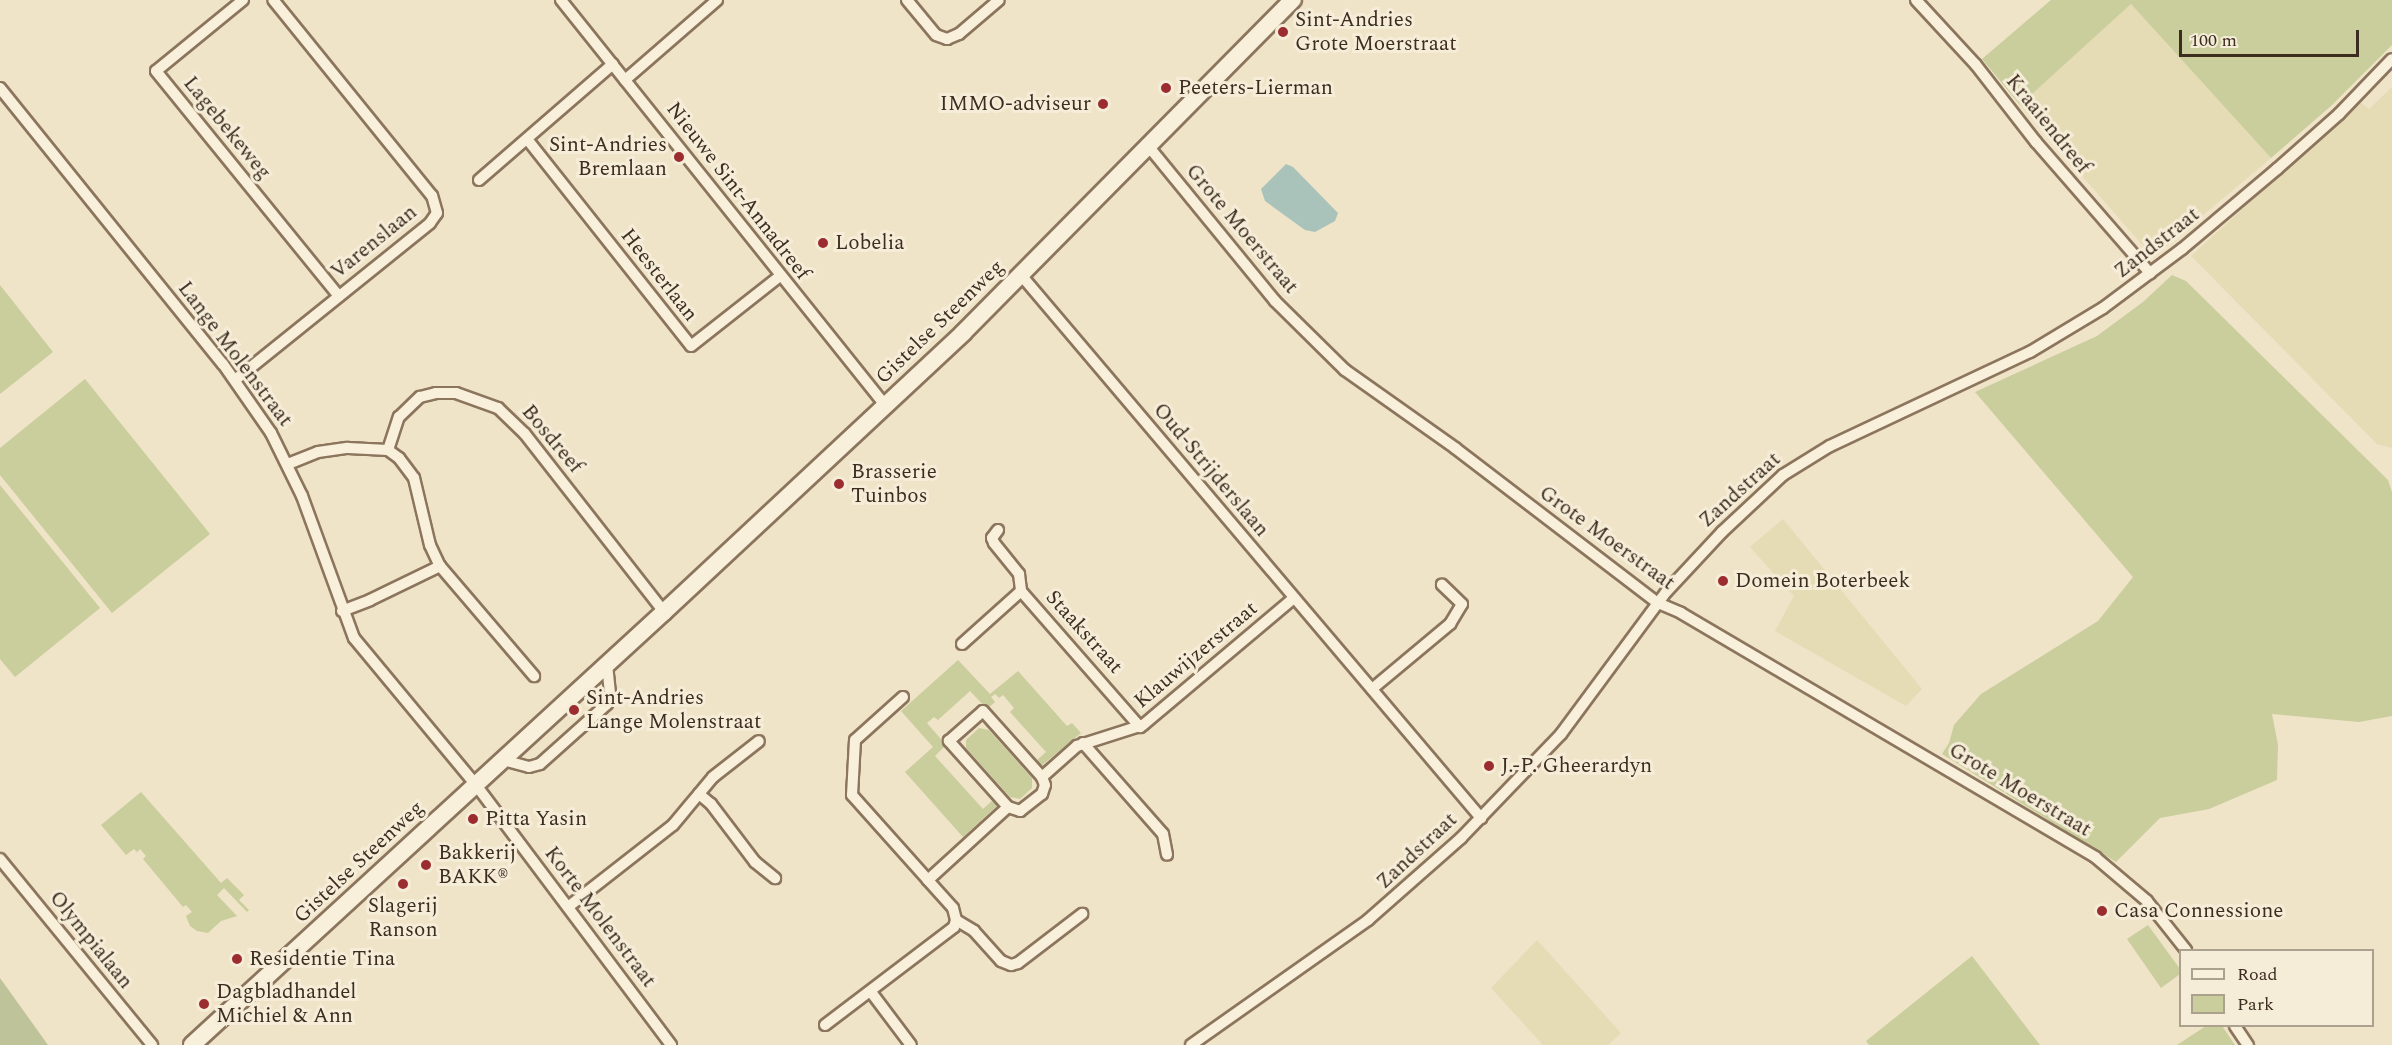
<!DOCTYPE html>
<meta charset="utf-8">
<style>
body{margin:0}
#map{position:relative;width:2392px;height:1045px;overflow:hidden;background:#efe3c8;font-family:Spectral,serif}
div>[style]{position:absolute}
.farmland>*{inset:0;background:#e5dcb5}
.green>*{inset:0;background:#c9ce9c}
.cemetery>*{inset:0;background:#bfc39a}
.water>*{inset:0;background:#a9c3bb}
.roads{filter:drop-shadow(2px 0 #8c755d) drop-shadow(-2px 0 #8c755d) drop-shadow(0 2px #8c755d) drop-shadow(0 -2px #8c755d)}
.street>*{height:10px;margin:-5px;padding:0 5px;transform-origin:5px;border-radius:5px;background:#f9f0dc}
.secondary>*{height:16px;margin:-8px;padding:0 8px;transform-origin:8px;border-radius:8px;background:#f9f0dc}
.dots>*{width:16px;height:16px;translate:-50% -50%;box-sizing:border-box;border:3px solid #f6edd8;border-radius:50%}
span{translate:-50% -50%;white-space:nowrap;text-align:center;line-height:1.15;-webkit-text-stroke:6px #f6edd8;paint-order:stroke}
.poi-label{font-size:21px;color:#3c2d20}
.left{translate:0 -50%;text-align:left}
.right{translate:-100% -50%;text-align:right}
.street-label{font-size:21px;color:#3c2d20}
.legend{position:absolute;left:2179px;top:949px;width:195px;height:78px;box-sizing:border-box;background:#f6edd8;border:2px solid #aca08e;margin:0;padding:8px 10px;list-style:none;font-size:18px;color:#3c2d20}
.legend li{display:flex;align-items:center;gap:12px;height:30px}
.legend b{width:30px;border:2px solid #aca08e}
.scale{position:absolute;left:2179px;top:30px;width:180px;height:27px;box-sizing:border-box;border:3px solid #3c2d20;border-top:0;padding-left:8px;font-size:18px;line-height:21px;white-space:nowrap;color:#3c2d20;-webkit-text-stroke:4px #f6edd8;paint-order:stroke}
</style>
<div id="map">
<div class="farmland">
<div style="clip-path:polygon(2131px 4px,2271px 158px,2153px 257px,2020px 105px)"></div>
<div style="clip-path:polygon(2392px 87px,2392px 448px,2377px 444px,2191px 256px,2360px 102px,2369px 109px)"></div>
<div style="clip-path:polygon(1783px 519px,1922px 689px,1906px 706px,1775px 631px,1794px 596px,1750px 547px)"></div>
<div style="clip-path:polygon(1537px 940px,1621px 1033px,1608px 1045px,1543px 1045px,1491px 988px)"></div>
</div>
<div class="green">
<div style="clip-path:polygon(2051px 0,2392px 0,2392px 45px,2332px 105px,2271px 158px,2131px 4px,2020px 105px,1982px 59px)"></div>
<div style="clip-path:polygon(2172px 275px,2186px 281px,2388px 480px,2392px 492px,2392px 716px,2359px 722px,2272px 714px,2278px 745px,2277px 780px,2209px 809px,2160px 818px,2116px 862px,1942px 754px,1949px 743px,1954px 725px,1981px 694px,2098px 621px,2133px 577px,1975px 392px,2097px 336px,2143px 302px)"></div>
<div style="clip-path:polygon(0 285px,53px 352px,0 394px)"></div>
<div style="clip-path:polygon(85px 379px,210px 534px,112px 613px,0 475px,0 448px)"></div>
<div style="clip-path:polygon(0 485px,100px 608px,15px 677px,0 659px)"></div>
<div style="clip-path:polygon(958px 660px,990px 694px,1018px 671px,1067px 726px,1072px 723px,1081px 733px,1040px 767px,1035px 762px,1046px 752px,1010px 712px,1014px 708px,1003px 695px,999px 698px,995px 694px,991px 697px,995px 702px,987px 709px,970px 691px,938px 720px,934px 717px,927px 723px,946px 745px,935px 756px,983px 809px,994px 799px,999px 804px,963px 837px,905px 772px,933px 747px,901px 711px)"></div>
<div style="clip-path:polygon(979px 728px,989px 730px,1032px 778px,1032px 788px,1020px 799px,1010px 797px,966px 748px,966px 740px)"></div>
<div style="clip-path:polygon(141px 792px,221px 883px,227px 878px,244px 895px,239px 900px,249px 910px,247px 912px,224px 888px,217px 895px,237px 916px,221px 921px,208px 933px,197px 931px,190px 926px,186px 916px,192px 912px,186px 905px,183px 907px,143px 859px,146px 856px,140px 849px,137px 852px,134px 849px,126px 855px,101px 825px)"></div>
<div style="clip-path:polygon(2148px 925px,2180px 969px,2180px 974px,2161px 988px,2127px 939px)"></div>
<div style="clip-path:polygon(1972px 956px,2040px 1045px,1869px 1045px,1866px 1041px)"></div>
<div style="clip-path:polygon(2206px 1026px,2222px 1026px,2235px 1045px,2177px 1045px)"></div>
</div>
<div class="cemetery">
<div style="clip-path:polygon(0 978px,48px 1045px,0 1045px)"></div>
</div>
<div class="water">
<div style="clip-path:polygon(1286px 164px,1293px 167px,1338px 213px,1335px 221px,1315px 232px,1305px 230px,1265px 201px,1261px 189px)"></div>
</div>
<div class="roads">
<div class="street">
<div style="left:243px;top:0;width:112px;rotate:140.8deg"></div>
<div style="left:156px;top:71px;width:290px;rotate:50.9deg"></div>
<div style="left:561px;top:0;width:519px;rotate:51.34deg"></div>
<div style="left:907px;top:0;width:45px;rotate:50.4deg"></div>
<div style="left:936px;top:35px;width:12px;rotate:20deg"></div>
<div style="left:947px;top:39px;width:13px;rotate:-23deg"></div>
<div style="left:959px;top:34px;width:52px;rotate:-40.4deg"></div>
<div style="left:1916px;top:0;width:88px;rotate:47.3deg"></div>
<div style="left:1976px;top:65px;width:98px;rotate:52.1deg"></div>
<div style="left:2036px;top:142px;width:174px;rotate:49deg"></div>
<div style="left:625px;top:80px;width:122px;rotate:-41deg"></div>
<div style="left:0;top:88px;width:355px;rotate:51.1deg"></div>
<div style="left:223px;top:364px;width:84px;rotate:55.2deg"></div>
<div style="left:271px;top:433px;width:70px;rotate:63.8deg"></div>
<div style="left:302px;top:496px;width:151px;rotate:69.9deg"></div>
<div style="left:354px;top:638px;width:191px;rotate:50.3deg"></div>
<div style="left:476px;top:785px;width:325px;rotate:53.1deg"></div>
<div style="left:527px;top:139px;width:264px;rotate:51.6deg"></div>
<div style="left:691px;top:346px;width:113px;rotate:-38.2deg"></div>
<div style="left:1149px;top:147px;width:199px;rotate:50.7deg"></div>
<div style="left:1275px;top:301px;width:98px;rotate:44.6deg"></div>
<div style="left:1345px;top:370px;width:135px;rotate:35.3deg"></div>
<div style="left:1455px;top:448px;width:255px;rotate:37.4deg"></div>
<div style="left:1658px;top:603px;width:25px;rotate:23deg"></div>
<div style="left:1681px;top:613px;width:481px;rotate:30.5deg"></div>
<div style="left:2095px;top:857px;width:68px;rotate:40.2deg"></div>
<div style="left:2147px;top:901px;width:63px;rotate:51.5deg"></div>
<div style="left:479px;top:180px;width:177px;rotate:-40.9deg"></div>
<div style="left:1021px;top:275px;width:712px;rotate:49.73deg"></div>
<div style="left:235px;top:380px;width:250px;rotate:-38.8deg"></div>
<div style="left:430px;top:223px;width:12px;rotate:-55deg"></div>
<div style="left:437px;top:213px;width:18px;rotate:-106deg"></div>
<div style="left:432px;top:196px;width:252px;rotate:-129deg"></div>
<div style="left:388px;top:450px;width:35px;rotate:-72deg"></div>
<div style="left:399px;top:417px;width:29px;rotate:-44deg"></div>
<div style="left:420px;top:397px;width:16px;rotate:-14deg"></div>
<div style="left:436px;top:393px;width:20px"></div>
<div style="left:456px;top:393px;width:45px;rotate:19.7deg"></div>
<div style="left:498px;top:408px;width:37px;rotate:44deg"></div>
<div style="left:525px;top:434px;width:226px;rotate:52deg"></div>
<div style="left:288px;top:464px;width:32px;rotate:-22deg"></div>
<div style="left:318px;top:452px;width:30px;rotate:-8deg"></div>
<div style="left:348px;top:448px;width:40px;rotate:2.9deg"></div>
<div style="left:388px;top:450px;width:14px;rotate:36deg"></div>
<div style="left:399px;top:458px;width:25px;rotate:53deg"></div>
<div style="left:414px;top:478px;width:69px;rotate:76.6deg"></div>
<div style="left:430px;top:545px;width:23px;rotate:65deg"></div>
<div style="left:440px;top:566px;width:145px;rotate:49.5deg"></div>
<div style="left:998px;top:530px;width:10px;rotate:127deg"></div>
<div style="left:992px;top:538px;width:5px;rotate:68deg"></div>
<div style="left:994px;top:543px;width:40px;rotate:51deg"></div>
<div style="left:1019px;top:574px;width:17px;rotate:83deg"></div>
<div style="left:1021px;top:591px;width:181px;rotate:48.8deg"></div>
<div style="left:342px;top:611px;width:30px;rotate:-21deg"></div>
<div style="left:370px;top:600px;width:78px;rotate:-25.9deg"></div>
<div style="left:962px;top:644px;width:79px;rotate:-41.9deg"></div>
<div style="left:1372px;top:689px;width:102px;rotate:-39.8deg"></div>
<div style="left:1450px;top:624px;width:23px;rotate:-59deg"></div>
<div style="left:1462px;top:604px;width:28px;rotate:-136deg"></div>
<div style="left:903px;top:697px;width:64px;rotate:138.1deg"></div>
<div style="left:855px;top:740px;width:55px;rotate:93.1deg"></div>
<div style="left:852px;top:795px;width:114px;rotate:48.2deg"></div>
<div style="left:1083px;top:743px;width:121px;rotate:48.7deg"></div>
<div style="left:1163px;top:834px;width:21px;rotate:79deg"></div>
<div style="left:503px;top:760px;width:27px;rotate:15deg"></div>
<div style="left:529px;top:767px;width:11px;rotate:-15deg"></div>
<div style="left:540px;top:764px;width:90px;rotate:-41.8deg"></div>
<div style="left:607px;top:704px;width:11px;rotate:-75deg"></div>
<div style="left:610px;top:693px;width:29px;rotate:-96deg"></div>
<div style="left:699px;top:794px;width:16px;rotate:40deg"></div>
<div style="left:711px;top:804px;width:73px;rotate:52.8deg"></div>
<div style="left:755px;top:862px;width:26px;rotate:39deg"></div>
<div style="left:1008px;top:807px;width:89px;rotate:-131.8deg"></div>
<div style="left:949px;top:741px;width:45px;rotate:-41.4deg"></div>
<div style="left:983px;top:711px;width:89px;rotate:48.2deg"></div>
<div style="left:0;top:859px;width:240px;rotate:50.7deg"></div>
<div style="left:568px;top:907px;width:133px;rotate:-38deg"></div>
<div style="left:673px;top:825px;width:62px;rotate:-50.2deg"></div>
<div style="left:713px;top:777px;width:58px;rotate:-38deg"></div>
<div style="left:956px;top:920px;width:21px;rotate:31deg"></div>
<div style="left:974px;top:931px;width:40px;rotate:48deg"></div>
<div style="left:1001px;top:961px;width:11px;rotate:22deg"></div>
<div style="left:1011px;top:965px;width:7px;rotate:-16deg"></div>
<div style="left:1018px;top:963px;width:81px;rotate:-37.4deg"></div>
<div style="left:871px;top:992px;width:66px;rotate:53deg"></div>
<div style="left:825px;top:1025px;width:162px;rotate:-37.2deg"></div>
<div style="left:954px;top:927px;width:7px;rotate:-74deg"></div>
<div style="left:956px;top:920px;width:12px;rotate:-104deg"></div>
<div style="left:953px;top:908px;width:38px;rotate:-132deg"></div>
<div style="left:928px;top:880px;width:108px;rotate:-42.4deg"></div>
<div style="left:1008px;top:807px;width:13px;rotate:18deg"></div>
<div style="left:1020px;top:811px;width:28px;rotate:-38deg"></div>
<div style="left:1042px;top:794px;width:9px;rotate:-72deg"></div>
<div style="left:1045px;top:785px;width:9px;rotate:-111deg"></div>
<div style="left:1042px;top:777px;width:47px;rotate:-41.5deg"></div>
<div style="left:1077px;top:746px;width:69px;rotate:-17.7deg"></div>
<div style="left:1143px;top:725px;width:197px;rotate:-40.1deg"></div>
<div style="left:2235px;top:1026px;width:23px;rotate:56deg"></div>
<div style="left:1191px;top:1045px;width:217px;rotate:-35.2deg"></div>
<div style="left:1368px;top:920px;width:124px;rotate:-41.4deg"></div>
<div style="left:1461px;top:838px;width:144px;rotate:-46.1deg"></div>
<div style="left:1561px;top:734px;width:178px;rotate:-53.5deg"></div>
<div style="left:1667px;top:591px;width:81px;rotate:-47deg"></div>
<div style="left:1722px;top:532px;width:83px;rotate:-43.1deg"></div>
<div style="left:1783px;top:475px;width:55px;rotate:-31.7deg"></div>
<div style="left:1830px;top:446px;width:221px;rotate:-25.2deg"></div>
<div style="left:2030px;top:352px;width:85px;rotate:-31.1deg"></div>
<div style="left:2103px;top:308px;width:99px;rotate:-36.8deg"></div>
<div style="left:2182px;top:249px;width:124px;rotate:-40.1deg"></div>
<div style="left:2277px;top:169px;width:83px;rotate:-41.6deg"></div>
<div style="left:2339px;top:114px;width:76px;rotate:-46.1deg"></div>
</div>
<div class="secondary">
<div style="left:192px;top:1045px;width:641px;rotate:-42.53deg"></div>
<div style="left:664px;top:612px;width:409px;rotate:-43deg"></div>
<div style="left:963px;top:333px;width:469px;rotate:-45.3deg"></div>
</div>
</div>
<div class="dots">
<div style="left:1283px;top:32px;background:#9b2c2f"></div>
<div style="left:1166px;top:88px;background:#9b2c2f"></div>
<div style="left:1103px;top:104px;background:#9b2c2f"></div>
<div style="left:679px;top:157px;background:#9b2c2f"></div>
<div style="left:823px;top:243px;background:#9b2c2f"></div>
<div style="left:839px;top:484px;background:#9b2c2f"></div>
<div style="left:1723px;top:581px;background:#9b2c2f"></div>
<div style="left:574px;top:710px;background:#9b2c2f"></div>
<div style="left:1489px;top:766px;background:#9b2c2f"></div>
<div style="left:473px;top:819px;background:#9b2c2f"></div>
<div style="left:426px;top:865px;background:#9b2c2f"></div>
<div style="left:403px;top:884px;background:#9b2c2f"></div>
<div style="left:2102px;top:911px;background:#9b2c2f"></div>
<div style="left:237px;top:959px;background:#9b2c2f"></div>
<div style="left:204px;top:1004px;background:#9b2c2f"></div>
</div>
<div class="poi-label">
<span class="left" style="left:1295px;top:32px">Sint-Andries<br>Grote Moerstraat</span>
<span class="left" style="left:1178px;top:88px">Peeters-Lierman</span>
<span class="right" style="left:1091px;top:104px">IMMO-adviseur</span>
<span class="right" style="left:667px;top:157px">Sint-Andries<br>Bremlaan</span>
<span class="left" style="left:835px;top:243px">Lobelia</span>
<span class="left" style="left:851px;top:484px">Brasserie<br>Tuinbos</span>
<span class="left" style="left:1735px;top:581px">Domein Boterbeek</span>
<span class="left" style="left:586px;top:710px">Sint-Andries<br>Lange Molenstraat</span>
<span class="left" style="left:1501px;top:766px">J.-P. Gheerardyn</span>
<span class="left" style="left:485px;top:819px">Pitta Yasin</span>
<span class="left" style="left:438px;top:865px">Bakkerij<br>BAKK®</span>
<span style="left:403px;top:918px">Slagerij<br>Ranson</span>
<span class="left" style="left:2114px;top:911px">Casa Connessione</span>
<span class="left" style="left:249px;top:959px">Residentie Tina</span>
<span class="left" style="left:216px;top:1004px">Dagbladhandel<br>Michiel &amp; Ann</span>
</div>
<div class="street-label">
<span style="left:2048px;top:124px;rotate:51deg">Kraaiendreef</span>
<span style="left:227px;top:128px;rotate:51deg">Lagebekeweg</span>
<span style="left:738px;top:191px;rotate:52deg">Nieuwe Sint-Annadreef</span>
<span style="left:1242px;top:229px;rotate:50deg">Grote Moerstraat</span>
<span style="left:374px;top:242px;rotate:-39deg">Varenslaan</span>
<span style="left:2157px;top:243px;rotate:-38deg">Zandstraat</span>
<span style="left:659px;top:275px;rotate:52deg">Heesterlaan</span>
<span style="left:940px;top:322px;rotate:-44deg">Gistelse Steenweg</span>
<span style="left:235px;top:354px;rotate:53deg">Lange Molenstraat</span>
<span style="left:552px;top:439px;rotate:50deg">Bosdreef</span>
<span style="left:1211px;top:470px;rotate:50deg">Oud-Strijderslaan</span>
<span style="left:1740px;top:490px;rotate:-42deg">Zandstraat</span>
<span style="left:1607px;top:538px;rotate:36deg">Grote Moerstraat</span>
<span style="left:1084px;top:632px;rotate:48deg">Staakstraat</span>
<span style="left:1196px;top:655px;rotate:-40deg">Klauwijzerstraat</span>
<span style="left:2020px;top:790px;rotate:31deg">Grote Moerstraat</span>
<span style="left:1417px;top:851px;rotate:-43deg">Zandstraat</span>
<span style="left:359px;top:862px;rotate:-43deg">Gistelse Steenweg</span>
<span style="left:600px;top:917px;rotate:53deg">Korte Molenstraat</span>
<span style="left:91px;top:940px;rotate:51deg">Olympialaan</span>
</div>
<ul class="legend">
<li><b style="height:8px;background:#f9f0dc"></b>Road</li>
<li><b style="height:16px;background:#c9ce9c"></b>Park</li>
</ul>
<div class="scale">100 m</div>
</div>
